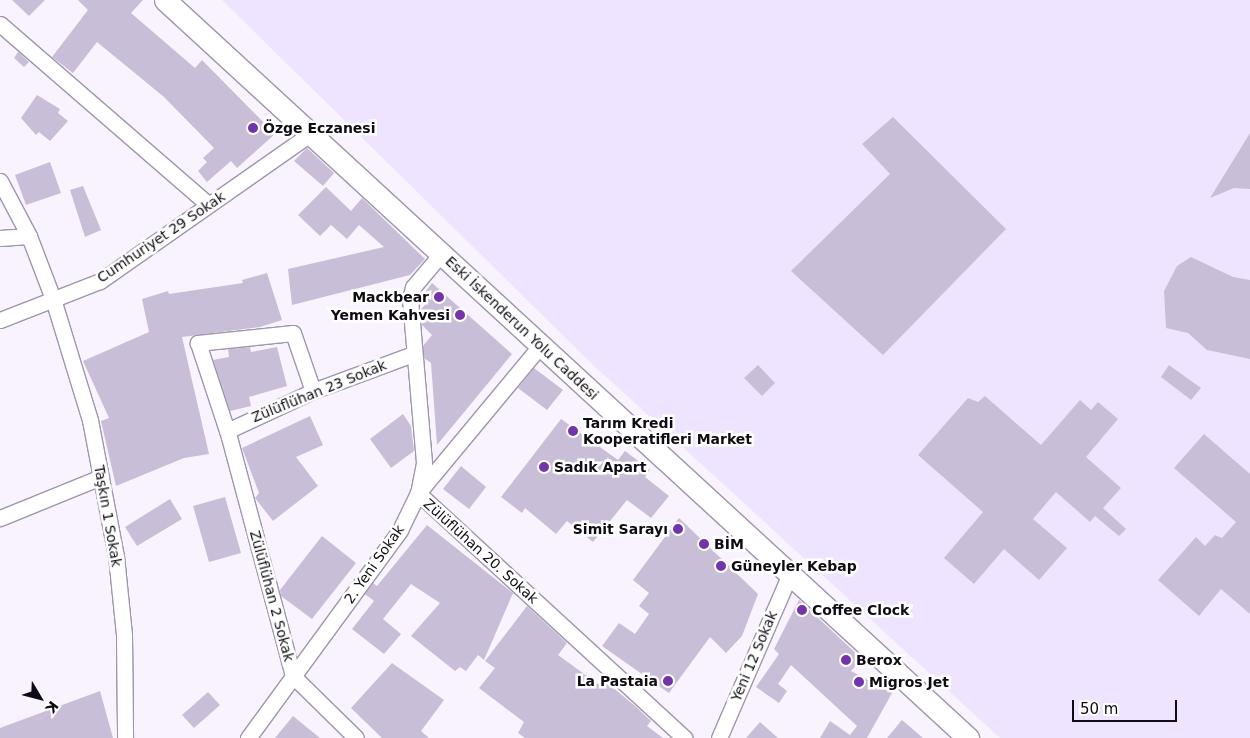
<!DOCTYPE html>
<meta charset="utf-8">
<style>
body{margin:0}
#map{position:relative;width:1250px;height:738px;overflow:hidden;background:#f8f3fe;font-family:"DejaVu Sans",sans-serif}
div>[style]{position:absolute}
.built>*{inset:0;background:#efe4ff}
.building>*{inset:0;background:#c9bed8}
.roads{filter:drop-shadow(1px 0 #9f95ad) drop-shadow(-1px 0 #9f95ad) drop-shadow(0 1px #9f95ad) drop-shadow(0 -1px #9f95ad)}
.street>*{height:15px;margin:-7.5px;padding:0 7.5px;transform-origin:7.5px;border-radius:7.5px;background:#fff}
.secondary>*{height:21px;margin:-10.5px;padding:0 10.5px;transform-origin:10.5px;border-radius:10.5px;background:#fff}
.dots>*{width:14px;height:14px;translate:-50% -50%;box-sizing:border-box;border:2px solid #fff;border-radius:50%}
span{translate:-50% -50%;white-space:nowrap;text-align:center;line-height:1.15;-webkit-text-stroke:5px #fff;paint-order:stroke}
.poi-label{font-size:14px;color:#0f0b13;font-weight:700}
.left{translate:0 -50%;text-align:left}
.right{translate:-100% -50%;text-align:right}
.street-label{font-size:14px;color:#0f0b13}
.north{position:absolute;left:15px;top:673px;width:50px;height:50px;-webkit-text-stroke:4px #fff;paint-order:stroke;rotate:127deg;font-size:14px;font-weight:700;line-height:20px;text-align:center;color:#0f0b13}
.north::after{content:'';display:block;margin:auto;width:18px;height:22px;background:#0f0b13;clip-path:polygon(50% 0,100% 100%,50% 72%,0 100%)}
.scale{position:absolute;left:1072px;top:700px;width:105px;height:22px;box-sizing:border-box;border:2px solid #0f0b13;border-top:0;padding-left:6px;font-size:15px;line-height:18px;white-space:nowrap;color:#0f0b13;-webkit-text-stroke:4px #fff;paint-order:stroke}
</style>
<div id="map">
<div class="built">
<div style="clip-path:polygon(222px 0,1250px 0,1250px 738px,1000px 738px,589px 361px)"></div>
</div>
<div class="building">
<div style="clip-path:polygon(12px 0,45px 0,29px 16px)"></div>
<div style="clip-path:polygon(78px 0,143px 0,131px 13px,195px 68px,202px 60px,275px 134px,237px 168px,231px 161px,207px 182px,198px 171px,207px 162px,203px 158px,214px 148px,164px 97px,97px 42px,73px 73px,52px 57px,88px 10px)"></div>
<div style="clip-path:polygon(18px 52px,29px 62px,24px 67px,14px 58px)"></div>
<div style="clip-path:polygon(37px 95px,60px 109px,58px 113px,68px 121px,50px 141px,39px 132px,36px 135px,21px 118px)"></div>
<div style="clip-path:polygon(893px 117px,1006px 229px,883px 355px,791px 271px,890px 174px,862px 144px)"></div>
<div style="clip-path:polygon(1250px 133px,1250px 189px,1234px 188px,1210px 198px)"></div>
<div style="clip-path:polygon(307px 148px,334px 173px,323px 186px,294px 161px)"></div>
<div style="clip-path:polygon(50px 162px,61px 193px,26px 205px,15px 175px)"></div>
<div style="clip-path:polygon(83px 186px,101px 230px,85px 237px,70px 190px)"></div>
<div style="clip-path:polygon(326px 187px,351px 211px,362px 198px,425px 259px,410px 275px,292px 305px,288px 269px,384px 247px,359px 225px,347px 239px,331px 225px,320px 236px,298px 215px)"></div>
<div style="clip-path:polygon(1191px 257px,1233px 277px,1250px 280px,1250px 359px,1207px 350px,1188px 333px,1166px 328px,1164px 291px,1177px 266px)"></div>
<div style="clip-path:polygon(267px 273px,282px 320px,260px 327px,182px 337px,209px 454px,184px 458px,116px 486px,101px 421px,109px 418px,83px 361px,149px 332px,142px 299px,168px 291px,169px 294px,243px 283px,242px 280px)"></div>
<div style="clip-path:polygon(432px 283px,512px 354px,437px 445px,431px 363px,424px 358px,423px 346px,432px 335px,422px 325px,420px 310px,425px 305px,420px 299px)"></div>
<div style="clip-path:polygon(250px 347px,251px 352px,277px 347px,287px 386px,249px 397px,251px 406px,230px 411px,213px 360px,229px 357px,228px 349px)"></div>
<div style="clip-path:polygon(758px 365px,775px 383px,762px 396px,744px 378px)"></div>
<div style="clip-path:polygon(1169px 365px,1201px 388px,1191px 400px,1161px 377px)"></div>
<div style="clip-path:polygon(534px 368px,563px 390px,547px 410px,518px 388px)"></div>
<div style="clip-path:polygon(985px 396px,1041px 445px,1080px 400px,1091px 410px,1098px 402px,1118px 419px,1086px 457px,1121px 488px,1103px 508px,1126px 529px,1119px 536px,1095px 516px,1090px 522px,1056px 492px,1033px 519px,1067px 548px,1039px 580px,1004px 549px,974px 584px,944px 558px,983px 512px,918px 455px,968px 398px,978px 402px)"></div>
<div style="clip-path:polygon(403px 414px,411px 426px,414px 451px,391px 468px,370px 439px)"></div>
<div style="clip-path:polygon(310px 416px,323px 445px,296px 457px,318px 486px,273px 521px,255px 498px,259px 493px,242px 448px)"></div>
<div style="clip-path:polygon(561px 419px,618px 460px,625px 451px,650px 470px,645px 477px,669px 496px,651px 518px,627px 500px,593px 542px,567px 521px,556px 534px,525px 508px,522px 513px,501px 497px)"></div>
<div style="clip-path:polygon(1204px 434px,1250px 474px,1250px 614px,1221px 589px,1199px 616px,1158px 580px,1196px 537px,1205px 546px,1215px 535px,1222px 538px,1236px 522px,1174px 468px)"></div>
<div style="clip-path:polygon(461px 466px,486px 487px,469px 509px,443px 489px)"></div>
<div style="clip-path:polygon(225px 497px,241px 553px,209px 562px,193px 506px)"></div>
<div style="clip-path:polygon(170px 499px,182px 519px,137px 546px,125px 527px)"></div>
<div style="clip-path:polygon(679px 518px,758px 594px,742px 636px,726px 653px,710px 637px,669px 693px,602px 646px,619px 623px,635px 634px,649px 614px,639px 606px,649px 593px,633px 580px)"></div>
<div style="clip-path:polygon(427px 525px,513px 593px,484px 660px,478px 655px,466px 671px,460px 667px,455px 671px,411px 636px,440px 603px,411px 584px,383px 619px,401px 634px,384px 654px,352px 629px,374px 601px,365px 594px,373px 583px,377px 586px)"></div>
<div style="clip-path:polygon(322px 536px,356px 563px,312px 619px,281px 596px,280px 590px)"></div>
<div style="clip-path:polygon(799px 600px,862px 659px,851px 671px,892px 693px,867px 738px,820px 738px,830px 721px,850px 735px,857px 726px,791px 665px,778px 684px,787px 691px,779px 703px,756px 687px,779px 654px,774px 649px)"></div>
<div style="clip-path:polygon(527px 606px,567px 643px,558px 655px,602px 687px,606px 682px,634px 705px,651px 721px,647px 726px,663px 738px,525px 738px,518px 733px,524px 722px,479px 688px,495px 668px,485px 661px)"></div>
<div style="clip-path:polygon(392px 663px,444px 700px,421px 731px,429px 738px,382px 738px,351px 708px)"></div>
<div style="clip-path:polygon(100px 691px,113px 738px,0 738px,0 728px)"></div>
<div style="clip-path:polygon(208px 692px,220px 705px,194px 728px,182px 715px)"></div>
<div style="clip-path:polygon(293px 716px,320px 738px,275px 738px)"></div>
<div style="clip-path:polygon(902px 720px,923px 738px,887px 738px)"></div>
<div style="clip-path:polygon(760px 722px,778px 738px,746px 738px)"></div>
</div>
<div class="roads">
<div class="street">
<div style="left:0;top:24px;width:276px;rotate:40.9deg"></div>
<div style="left:0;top:181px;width:62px;rotate:62.2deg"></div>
<div style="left:29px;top:236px;width:67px;rotate:69.1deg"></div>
<div style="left:53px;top:299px;width:127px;rotate:73deg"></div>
<div style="left:90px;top:420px;width:138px;rotate:79.2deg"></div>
<div style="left:116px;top:556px;width:79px;rotate:84.2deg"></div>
<div style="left:124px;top:635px;width:103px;rotate:89.4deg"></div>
<div style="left:0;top:238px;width:29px;rotate:-4deg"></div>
<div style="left:441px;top:254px;width:43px;rotate:130.3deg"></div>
<div style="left:413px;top:287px;width:12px;rotate:104deg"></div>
<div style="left:410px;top:299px;width:165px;rotate:85.1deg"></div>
<div style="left:424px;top:463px;width:31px;rotate:101deg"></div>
<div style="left:418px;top:493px;width:362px;rotate:42.6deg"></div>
<div style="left:0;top:320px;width:107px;rotate:-21.3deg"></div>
<div style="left:100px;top:281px;width:256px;rotate:-35deg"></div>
<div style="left:313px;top:391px;width:61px;rotate:-109deg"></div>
<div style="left:293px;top:333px;width:96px;rotate:174deg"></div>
<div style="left:198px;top:343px;width:99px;rotate:71.7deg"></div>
<div style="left:229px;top:437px;width:247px;rotate:75deg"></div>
<div style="left:293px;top:676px;width:88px;rotate:44.5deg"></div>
<div style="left:227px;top:431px;width:95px;rotate:-24.9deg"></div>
<div style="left:313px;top:391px;width:107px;rotate:-20.3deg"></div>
<div style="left:0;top:518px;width:109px;rotate:-22.1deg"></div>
<div style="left:248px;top:738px;width:258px;rotate:-53.8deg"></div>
<div style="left:400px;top:530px;width:41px;rotate:-64.1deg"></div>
<div style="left:418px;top:493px;width:192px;rotate:-50.3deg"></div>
<div style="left:719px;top:738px;width:179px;rotate:-66.6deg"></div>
</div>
<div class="secondary">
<div style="left:165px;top:0;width:1091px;rotate:42.58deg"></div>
</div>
</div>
<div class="dots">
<div style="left:253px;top:128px;background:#7334aa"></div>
<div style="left:439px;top:297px;background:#7334aa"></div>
<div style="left:460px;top:315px;background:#7334aa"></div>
<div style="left:573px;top:431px;background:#7334aa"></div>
<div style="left:544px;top:467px;background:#7334aa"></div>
<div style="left:678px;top:529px;background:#7334aa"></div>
<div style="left:704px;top:544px;background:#7334aa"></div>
<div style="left:721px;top:566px;background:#7334aa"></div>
<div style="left:802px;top:610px;background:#7334aa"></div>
<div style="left:846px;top:660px;background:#7334aa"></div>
<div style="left:668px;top:681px;background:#7334aa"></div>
<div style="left:859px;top:682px;background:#7334aa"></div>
</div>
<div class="poi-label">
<span class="left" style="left:263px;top:128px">Özge Eczanesi</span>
<span class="right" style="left:429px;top:297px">Mackbear</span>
<span class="right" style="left:450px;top:315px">Yemen Kahvesi</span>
<span class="left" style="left:583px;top:431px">Tarım Kredi<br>Kooperatifleri Market</span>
<span class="left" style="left:554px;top:467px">Sadık Apart</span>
<span class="right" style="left:668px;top:529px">Simit Sarayı</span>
<span class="left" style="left:714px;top:544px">BİM</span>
<span class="left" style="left:731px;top:566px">Güneyler Kebap</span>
<span class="left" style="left:812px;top:610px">Coffee Clock</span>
<span class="left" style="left:856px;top:660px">Berox</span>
<span class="right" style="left:658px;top:681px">La Pastaia</span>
<span class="left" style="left:869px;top:682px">Migros Jet</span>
</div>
<div class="street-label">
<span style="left:161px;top:237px;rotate:-34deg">Cumhuriyet 29 Sokak</span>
<span style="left:522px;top:328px;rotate:43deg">Eski İskenderun Yolu Caddesi</span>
<span style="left:319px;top:391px;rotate:-22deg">Zülüflühan 23 Sokak</span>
<span style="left:108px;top:516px;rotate:80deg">Taşkın 1 Sokak</span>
<span style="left:481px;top:551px;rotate:42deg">Zülüflühan 20. Sokak</span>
<span style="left:374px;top:564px;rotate:-55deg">2. Yeni Sokak</span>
<span style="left:272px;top:596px;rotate:75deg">Zülüflühan 2 Sokak</span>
<span style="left:754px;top:656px;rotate:-67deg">Yeni 12 Sokak</span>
</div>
<div class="north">K</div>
<div class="scale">50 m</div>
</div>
